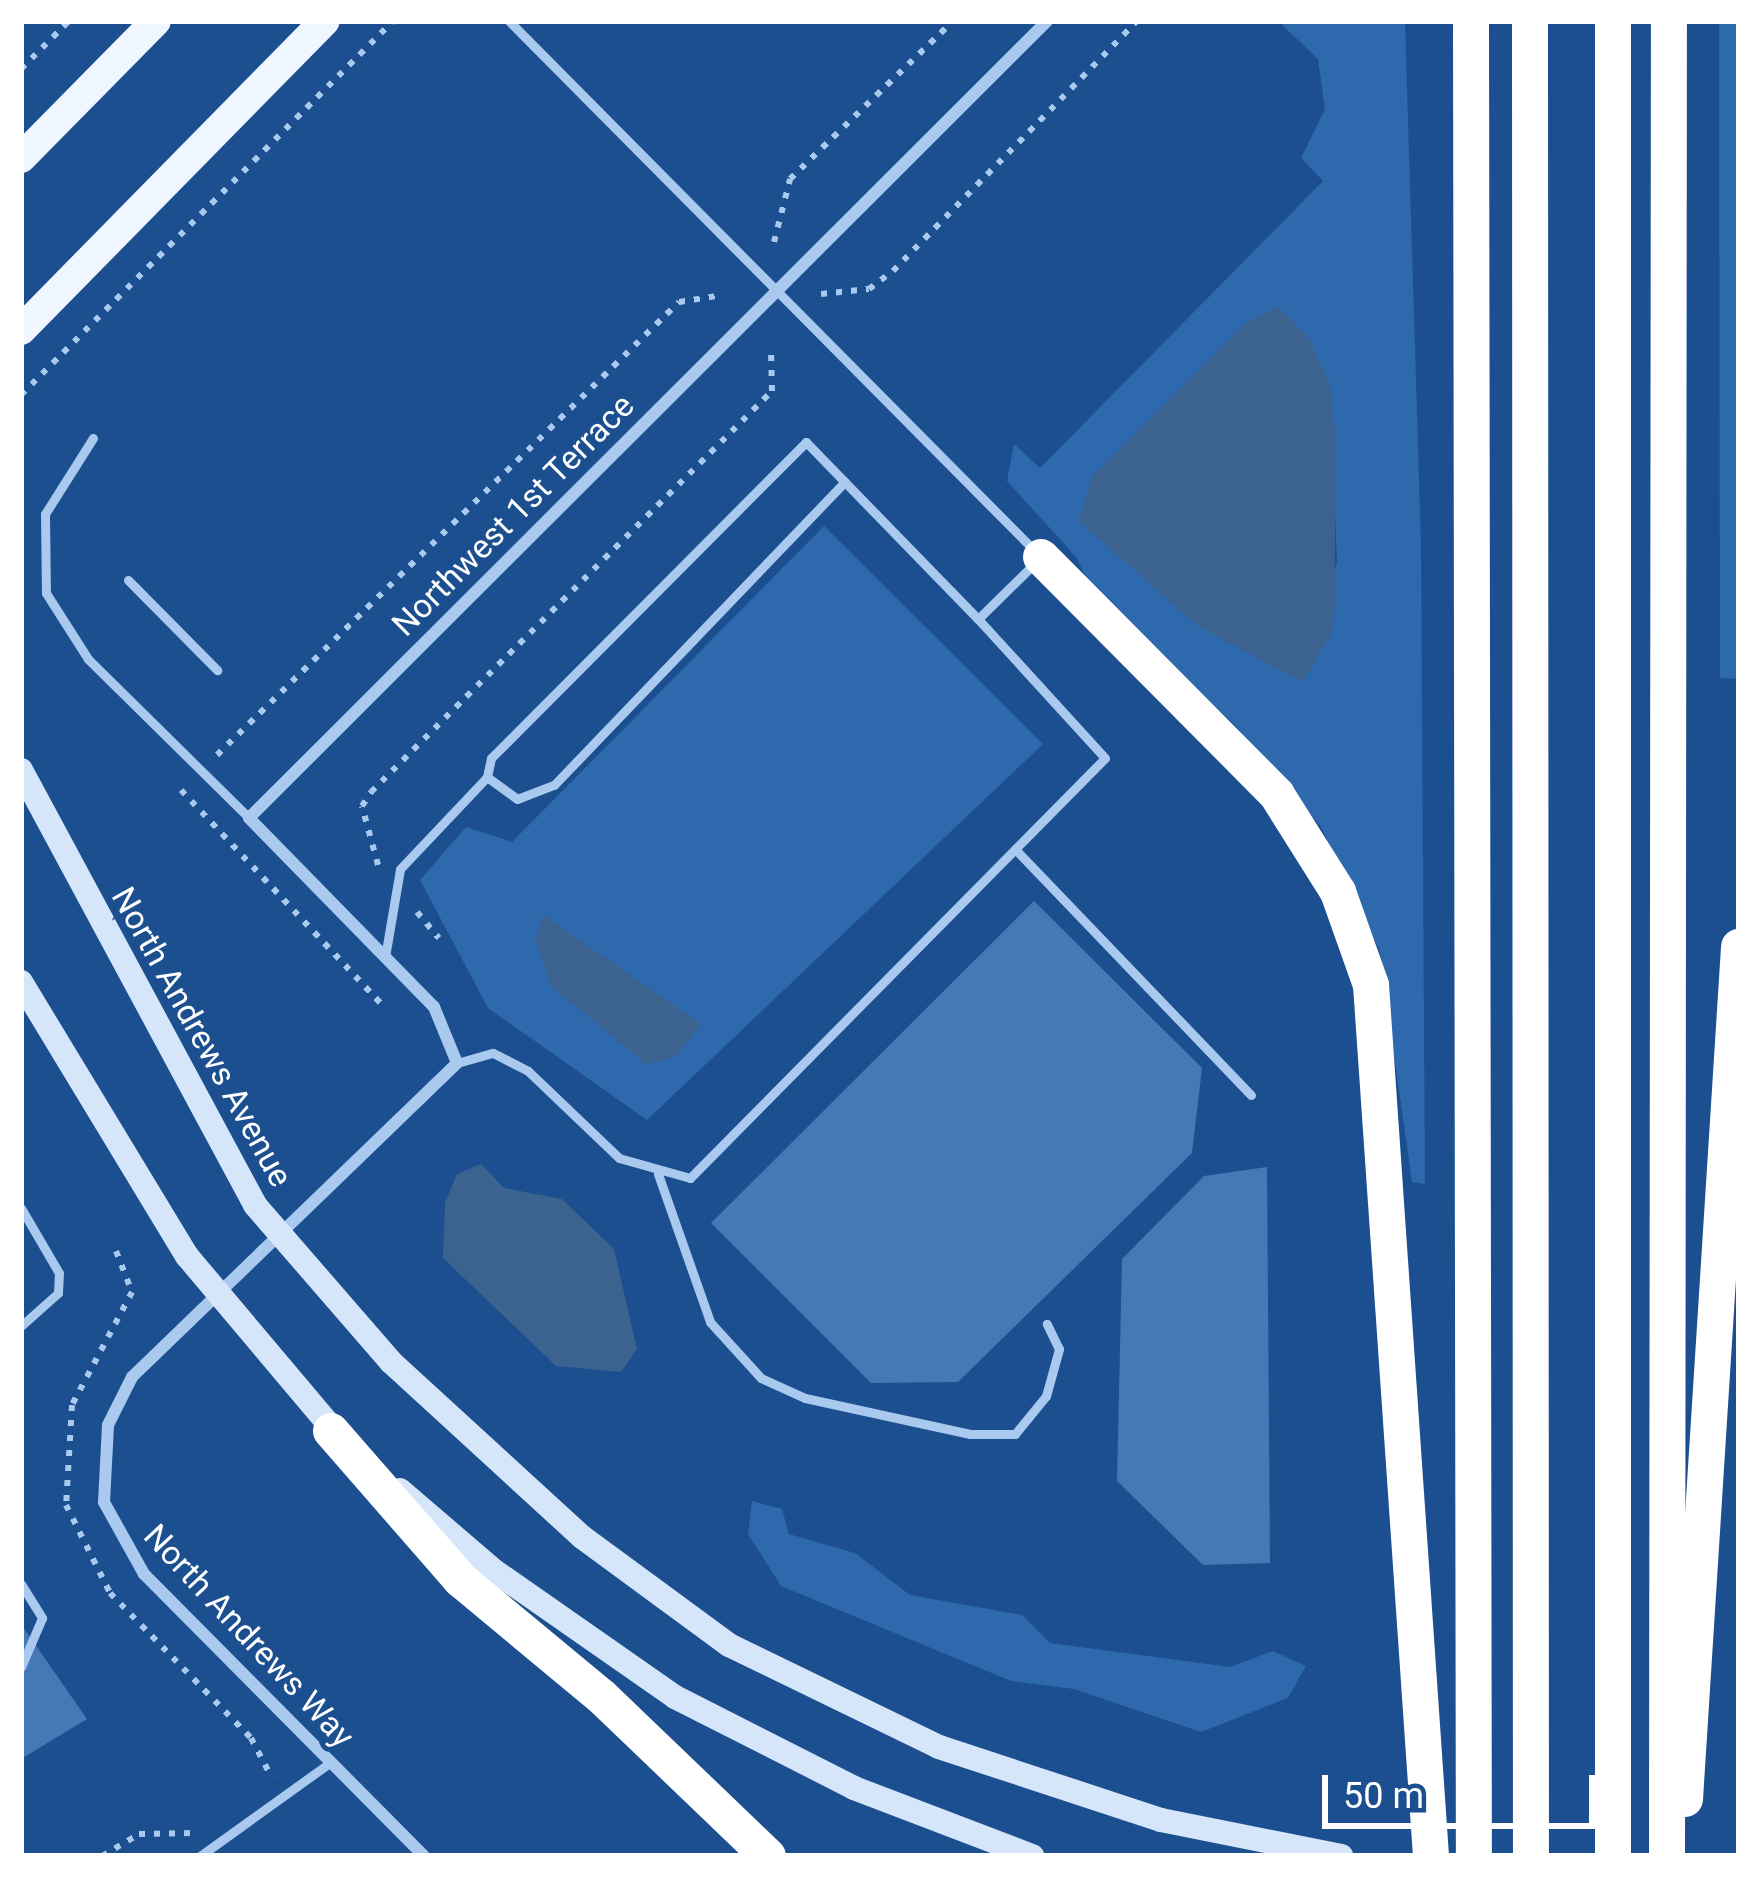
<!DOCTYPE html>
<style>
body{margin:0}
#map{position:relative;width:1760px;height:1877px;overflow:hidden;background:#1b4f8f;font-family:Roboto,sans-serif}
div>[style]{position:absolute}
.green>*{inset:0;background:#2e69ad}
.water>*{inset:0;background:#3c6290}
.building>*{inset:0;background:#4478b7}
.path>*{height:6px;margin-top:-3px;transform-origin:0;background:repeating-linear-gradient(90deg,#a9c9ee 0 6px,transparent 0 15px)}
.lane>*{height:9px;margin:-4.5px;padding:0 4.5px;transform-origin:4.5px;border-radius:4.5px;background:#a9c9ee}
.street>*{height:12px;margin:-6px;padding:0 6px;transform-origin:6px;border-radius:6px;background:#a9c9ee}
.secondary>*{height:24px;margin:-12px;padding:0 12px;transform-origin:12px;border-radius:12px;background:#d6e6fa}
.primary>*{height:30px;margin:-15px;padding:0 15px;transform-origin:15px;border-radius:15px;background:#f0f6ff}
.highway>*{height:36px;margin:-18px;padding:0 18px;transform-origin:18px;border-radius:18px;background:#fff}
span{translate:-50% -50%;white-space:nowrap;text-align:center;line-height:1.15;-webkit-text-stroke:10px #1b4f8f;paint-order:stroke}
.street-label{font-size:33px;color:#fff}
.frame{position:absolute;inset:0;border:24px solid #fff;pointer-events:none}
.scale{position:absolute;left:1322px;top:1775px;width:273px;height:54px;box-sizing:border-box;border:6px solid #fff;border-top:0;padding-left:15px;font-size:36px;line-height:42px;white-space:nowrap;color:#fff;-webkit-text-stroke:9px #1b4f8f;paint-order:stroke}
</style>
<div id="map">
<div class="green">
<div style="clip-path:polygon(evenodd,1278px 21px,1405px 21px,1421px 545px,1425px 1184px,1412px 1182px,1379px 949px,1321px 827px,1233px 723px,1095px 595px,1076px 557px,1007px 481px,1014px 444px,1040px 468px,1323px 181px,1301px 158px,1325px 109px,1318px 59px,1278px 21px,1330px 384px,1337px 562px,1302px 682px,1264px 657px,1330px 384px)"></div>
<div style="clip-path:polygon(1719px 21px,1739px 21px,1739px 679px,1720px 678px)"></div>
<div style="clip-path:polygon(824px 526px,1043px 744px,647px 1120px,488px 1008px,420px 880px,466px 827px,512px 842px)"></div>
<div style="clip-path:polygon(752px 1501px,782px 1509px,789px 1534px,855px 1553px,910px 1595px,1022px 1615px,1050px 1643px,1230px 1667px,1273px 1651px,1306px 1666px,1288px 1698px,1201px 1732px,1074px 1689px,1011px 1681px,781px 1586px,748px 1534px)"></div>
</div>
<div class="water">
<div style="clip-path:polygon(1278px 306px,1310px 340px,1330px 384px,1336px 439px,1334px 630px,1302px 682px,1196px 625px,1079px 521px,1092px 477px,1248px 321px)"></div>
<div style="clip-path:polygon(543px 915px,701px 1024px,675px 1057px,646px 1064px,552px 987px,535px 939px)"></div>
<div style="clip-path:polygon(481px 1164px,504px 1188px,562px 1199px,614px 1249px,637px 1349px,621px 1372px,556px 1366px,443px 1258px,445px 1203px,457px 1174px)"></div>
</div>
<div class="building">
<div style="clip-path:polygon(1034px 901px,1202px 1068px,1192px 1153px,958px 1382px,871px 1383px,711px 1223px)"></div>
<div style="clip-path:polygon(1267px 1167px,1270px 1563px,1203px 1565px,1117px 1481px,1122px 1259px,1204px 1176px)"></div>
<div style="clip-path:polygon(21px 1624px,87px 1719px,21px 1759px)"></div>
</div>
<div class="path">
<div style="left:21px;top:69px;width:68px;rotate:-45deg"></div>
<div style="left:774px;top:242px;width:65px;rotate:-75.7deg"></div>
<div style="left:790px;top:179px;width:227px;rotate:-44.1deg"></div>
<div style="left:821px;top:294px;width:48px;rotate:-5.9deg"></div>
<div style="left:869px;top:289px;width:30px;rotate:-37deg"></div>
<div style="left:893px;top:271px;width:349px;rotate:-45.7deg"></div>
<div style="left:21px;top:395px;width:528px;rotate:-45.15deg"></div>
<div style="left:217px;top:755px;width:647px;rotate:-44.44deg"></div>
<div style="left:679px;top:302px;width:39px;rotate:-9deg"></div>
<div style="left:181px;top:790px;width:294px;rotate:46.9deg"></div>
<div style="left:378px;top:865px;width:61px;rotate:-105.2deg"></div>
<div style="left:362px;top:806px;width:17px;rotate:-57deg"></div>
<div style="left:371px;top:792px;width:567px;rotate:-45deg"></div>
<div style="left:772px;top:391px;width:41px;rotate:-91.4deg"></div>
<div style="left:417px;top:912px;width:34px;rotate:50deg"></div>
<div style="left:116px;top:1251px;width:44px;rotate:68.7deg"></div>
<div style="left:132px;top:1292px;width:128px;rotate:118deg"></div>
<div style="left:72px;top:1405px;width:100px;rotate:93.4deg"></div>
<div style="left:66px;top:1505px;width:98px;rotate:63.4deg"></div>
<div style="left:110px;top:1593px;width:202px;rotate:45.8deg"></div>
<div style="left:251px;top:1738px;width:45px;rotate:62.3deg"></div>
<div style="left:102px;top:1856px;width:43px;rotate:-30.7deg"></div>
<div style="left:139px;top:1834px;width:54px;rotate:-1.1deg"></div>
</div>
<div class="lane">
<div style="left:509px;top:21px;width:744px;rotate:45.22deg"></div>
<div style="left:93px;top:438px;width:90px;rotate:122.3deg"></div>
<div style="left:45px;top:514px;width:79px;rotate:89.3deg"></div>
<div style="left:46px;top:593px;width:78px;rotate:57.5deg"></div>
<div style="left:88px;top:659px;width:226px;rotate:44.6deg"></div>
<div style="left:128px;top:580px;width:127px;rotate:45.3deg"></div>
<div style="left:978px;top:619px;width:83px;rotate:-44.5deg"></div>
<div style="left:1015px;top:849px;width:341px;rotate:46.2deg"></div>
<div style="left:385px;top:957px;width:89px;rotate:-80.3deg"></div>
<div style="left:400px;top:869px;width:127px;rotate:-46.6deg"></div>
<div style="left:457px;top:1063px;width:37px;rotate:-16deg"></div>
<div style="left:493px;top:1053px;width:39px;rotate:27deg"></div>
<div style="left:528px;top:1071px;width:126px;rotate:43.7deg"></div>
<div style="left:619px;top:1158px;width:74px;rotate:15.7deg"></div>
<div style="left:690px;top:1178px;width:590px;rotate:-45.34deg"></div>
<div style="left:1105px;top:758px;width:188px;rotate:-132.4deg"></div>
<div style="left:978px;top:619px;width:247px;rotate:-134.2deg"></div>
<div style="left:806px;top:442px;width:446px;rotate:134.9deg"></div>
<div style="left:491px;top:758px;width:19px;rotate:102deg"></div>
<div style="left:487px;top:777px;width:37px;rotate:36deg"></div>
<div style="left:517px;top:799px;width:40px;rotate:-21deg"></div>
<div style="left:554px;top:785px;width:420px;rotate:-46.2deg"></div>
<div style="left:658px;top:1174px;width:157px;rotate:70.6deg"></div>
<div style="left:710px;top:1322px;width:76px;rotate:47.7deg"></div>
<div style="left:761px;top:1378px;width:48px;rotate:24.4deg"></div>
<div style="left:805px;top:1398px;width:169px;rotate:12.3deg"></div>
<div style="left:970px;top:1434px;width:45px"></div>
<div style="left:1015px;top:1434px;width:49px;rotate:-50.8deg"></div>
<div style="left:1046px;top:1396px;width:49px;rotate:-74.5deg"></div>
<div style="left:1059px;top:1349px;width:28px;rotate:-116deg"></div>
<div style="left:21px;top:1208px;width:75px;rotate:59.7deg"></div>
<div style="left:59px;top:1273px;width:20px;rotate:93deg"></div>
<div style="left:58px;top:1293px;width:50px;rotate:138.3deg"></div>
<div style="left:21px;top:1584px;width:40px;rotate:58deg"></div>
<div style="left:42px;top:1618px;width:53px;rotate:113.2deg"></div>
<div style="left:200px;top:1856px;width:161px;rotate:-35.7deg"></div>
</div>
<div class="street">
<div style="left:424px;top:1856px;width:397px;rotate:-134.8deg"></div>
<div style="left:144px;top:1574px;width:82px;rotate:-119.1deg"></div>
<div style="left:104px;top:1502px;width:77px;rotate:-87deg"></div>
<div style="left:108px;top:1425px;width:54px;rotate:-63.4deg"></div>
<div style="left:132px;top:1377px;width:452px;rotate:-44deg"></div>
<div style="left:457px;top:1063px;width:61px;rotate:-112.3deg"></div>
<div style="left:434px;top:1007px;width:264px;rotate:-134.4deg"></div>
<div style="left:249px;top:818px;width:1128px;rotate:-44.96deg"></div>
</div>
<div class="secondary">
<div style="left:21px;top:770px;width:494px;rotate:61.7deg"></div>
<div style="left:255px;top:1205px;width:208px;rotate:49.1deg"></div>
<div style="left:391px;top:1362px;width:259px;rotate:42.5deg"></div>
<div style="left:582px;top:1537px;width:182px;rotate:36.3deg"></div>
<div style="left:729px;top:1645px;width:233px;rotate:25.9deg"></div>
<div style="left:939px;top:1747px;width:234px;rotate:18.2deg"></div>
<div style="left:1161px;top:1820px;width:184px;rotate:11.3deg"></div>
<div style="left:21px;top:982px;width:320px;rotate:58.8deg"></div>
<div style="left:187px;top:1256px;width:241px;rotate:49.9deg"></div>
<div style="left:400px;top:1490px;width:123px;rotate:40.7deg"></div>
<div style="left:493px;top:1570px;width:222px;rotate:34.9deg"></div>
<div style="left:675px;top:1697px;width:201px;rotate:26.9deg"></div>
<div style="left:854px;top:1788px;width:191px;rotate:20.9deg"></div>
</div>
<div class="primary">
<div style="left:21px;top:158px;width:192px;rotate:-45.4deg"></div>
<div style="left:21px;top:330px;width:433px;rotate:-45.5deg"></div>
</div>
<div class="highway">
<div style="left:1471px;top:21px;width:1835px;rotate:89.91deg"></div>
<div style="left:1530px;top:21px;width:1835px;rotate:89.97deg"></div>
<div style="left:1041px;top:557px;width:335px;rotate:45.2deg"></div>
<div style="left:1277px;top:795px;width:115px;rotate:57.8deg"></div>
<div style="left:1338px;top:892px;width:99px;rotate:70.5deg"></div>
<div style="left:1371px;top:985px;width:873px;rotate:86.06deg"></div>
<div style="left:331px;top:1431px;width:198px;rotate:48.9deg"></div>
<div style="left:461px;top:1580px;width:183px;rotate:39.7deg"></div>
<div style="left:602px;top:1697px;width:230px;rotate:43.8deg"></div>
<div style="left:1685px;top:1799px;width:854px;rotate:-86.37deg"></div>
<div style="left:1613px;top:1856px;width:1835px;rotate:-90deg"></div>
<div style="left:1667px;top:1856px;width:1835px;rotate:-89.94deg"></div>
</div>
<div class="street-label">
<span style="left:513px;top:515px;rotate:-45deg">Northwest 1st Terrace</span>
<span style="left:202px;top:1037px;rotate:61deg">North Andrews Avenue</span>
<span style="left:249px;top:1636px;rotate:47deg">North Andrews Way</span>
</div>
<div class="frame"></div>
<div class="scale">50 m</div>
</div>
